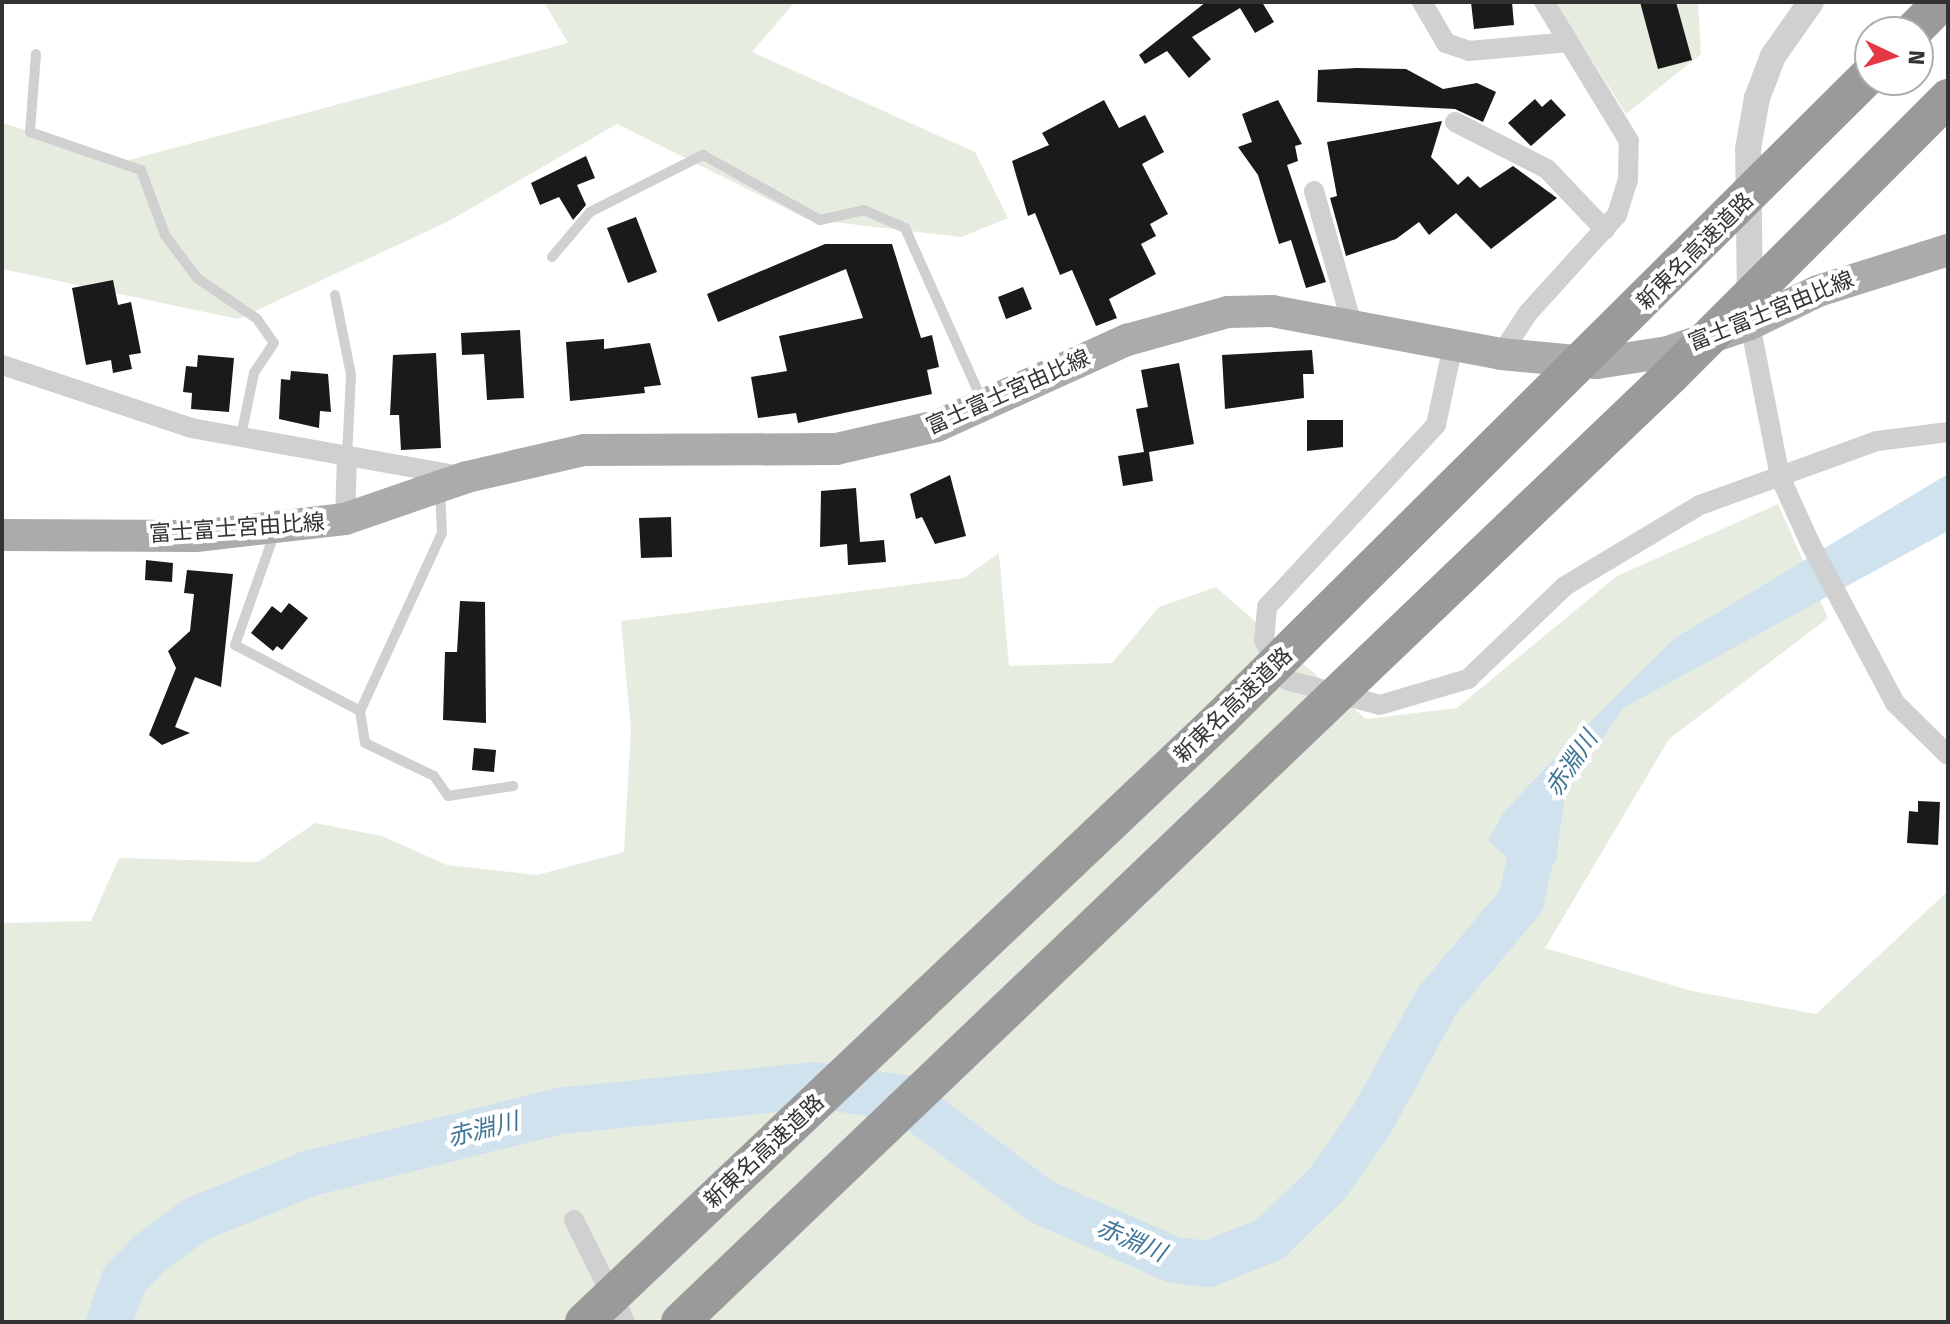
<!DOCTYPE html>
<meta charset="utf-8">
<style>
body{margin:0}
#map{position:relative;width:1950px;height:1324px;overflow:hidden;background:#fff;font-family:"Fira Sans","Noto Sans JP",sans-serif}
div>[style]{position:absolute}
.green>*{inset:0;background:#e6ecdf}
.water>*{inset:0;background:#cfe2ee}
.river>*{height:46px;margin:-23px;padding:0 23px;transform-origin:23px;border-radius:23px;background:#cfe2ee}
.building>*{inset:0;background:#1a1a1a}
.service>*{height:10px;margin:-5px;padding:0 5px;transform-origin:5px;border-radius:5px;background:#d0d0d0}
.minor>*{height:20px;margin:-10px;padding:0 10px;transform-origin:10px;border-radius:10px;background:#d0d0d0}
.tertiary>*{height:26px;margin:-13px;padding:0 13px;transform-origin:13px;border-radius:13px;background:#d0d0d0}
.primary>*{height:32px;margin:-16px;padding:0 16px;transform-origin:16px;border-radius:16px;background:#ababab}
.motorway>*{height:38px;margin:-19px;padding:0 19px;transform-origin:19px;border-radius:19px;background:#9a9a9a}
span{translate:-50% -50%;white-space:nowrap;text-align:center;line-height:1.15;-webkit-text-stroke:8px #fff;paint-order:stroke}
.street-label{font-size:22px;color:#333}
.water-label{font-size:24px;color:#3f7597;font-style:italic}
.frame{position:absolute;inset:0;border:4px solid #333;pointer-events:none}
.north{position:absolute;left:1854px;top:16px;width:80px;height:80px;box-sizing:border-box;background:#fff;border:2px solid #adadad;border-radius:50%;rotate:94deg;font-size:22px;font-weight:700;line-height:32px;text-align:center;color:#333}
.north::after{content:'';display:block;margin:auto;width:28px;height:36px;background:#e63946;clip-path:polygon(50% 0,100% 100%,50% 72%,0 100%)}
</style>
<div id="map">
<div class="green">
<div style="clip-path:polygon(544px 2px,795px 2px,752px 52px,975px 152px,1008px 218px,961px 237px,807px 219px,617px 124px,447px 222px,238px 319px,2px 269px,2px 123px,125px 161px,568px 43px)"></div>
<div style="clip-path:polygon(1555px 2px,1698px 2px,1701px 54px,1626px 114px)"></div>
<div style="clip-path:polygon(1778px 504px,1828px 618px,1669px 739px,1545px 948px,1692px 991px,1816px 1014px,1948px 891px,1948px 1322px,2px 1322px,2px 923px,91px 921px,119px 858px,258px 862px,315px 823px,382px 836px,447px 865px,537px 875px,624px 852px,631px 729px,621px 621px,964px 578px,999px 553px,1009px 666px,1112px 663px,1159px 607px,1216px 587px,1366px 719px,1457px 708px,1617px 576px)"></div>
</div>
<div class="water">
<div style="clip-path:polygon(1948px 474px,1948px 531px,1623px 708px,1565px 794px,1556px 860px,1522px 909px,1519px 867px,1488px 841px,1503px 813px,1572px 740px,1675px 638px)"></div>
</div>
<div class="river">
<div style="left:109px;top:1322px;width:45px;rotate:-70.3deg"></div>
<div style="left:124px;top:1280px;width:37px;rotate:-46deg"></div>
<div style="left:150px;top:1253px;width:58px;rotate:-35.9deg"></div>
<div style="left:197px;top:1219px;width:119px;rotate:-22.2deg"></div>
<div style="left:307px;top:1174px;width:261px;rotate:-14deg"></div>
<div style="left:560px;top:1111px;width:255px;rotate:-5.8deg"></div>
<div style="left:814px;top:1085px;width:90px;rotate:8.3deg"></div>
<div style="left:903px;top:1098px;width:171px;rotate:36.9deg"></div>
<div style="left:1040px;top:1201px;width:146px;rotate:23.8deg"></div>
<div style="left:1174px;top:1260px;width:34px;rotate:7deg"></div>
<div style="left:1208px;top:1264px;width:67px;rotate:-22deg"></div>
<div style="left:1270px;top:1239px;width:81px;rotate:-44deg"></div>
<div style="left:1328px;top:1183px;width:75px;rotate:-55.3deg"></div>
<div style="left:1371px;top:1121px;width:137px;rotate:-61.2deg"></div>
<div style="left:1437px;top:1001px;width:131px;rotate:-50deg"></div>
<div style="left:1521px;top:901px;width:66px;rotate:-77.7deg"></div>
</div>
<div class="building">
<div style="clip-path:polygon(1206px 2px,1262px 2px,1274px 22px,1255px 33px,1240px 8px,1192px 37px,1211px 59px,1189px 78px,1167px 51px,1145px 64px,1139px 55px)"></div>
<div style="clip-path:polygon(1471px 2px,1512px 2px,1514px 25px,1474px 29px)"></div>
<div style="clip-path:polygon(1640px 2px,1676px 2px,1692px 60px,1658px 69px)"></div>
<div style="clip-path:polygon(1357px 68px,1406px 69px,1443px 89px,1477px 83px,1496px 92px,1483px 122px,1455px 109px,1317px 102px,1318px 70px)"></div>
<div style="clip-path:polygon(1535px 99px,1542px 107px,1551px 99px,1566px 115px,1531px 146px,1508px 123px)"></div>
<div style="clip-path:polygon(1104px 100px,1119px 128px,1145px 115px,1164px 152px,1142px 164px,1168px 214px,1150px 224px,1156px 236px,1141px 244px,1156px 274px,1109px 299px,1117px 318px,1096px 326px,1072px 270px,1060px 275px,1035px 213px,1028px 216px,1012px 161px,1049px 145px,1042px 133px)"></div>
<div style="clip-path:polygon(1278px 100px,1302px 144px,1295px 146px,1298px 161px,1287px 165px,1326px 282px,1306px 288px,1291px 240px,1279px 244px,1258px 175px,1238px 147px,1252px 142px,1242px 114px)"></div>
<div style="clip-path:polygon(1442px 121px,1431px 157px,1458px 185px,1468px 176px,1480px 188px,1513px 166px,1557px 198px,1491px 249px,1456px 213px,1429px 235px,1419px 222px,1396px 239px,1346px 256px,1330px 198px,1337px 196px,1327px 142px)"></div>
<div style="clip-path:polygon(586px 156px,595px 178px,577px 185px,586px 205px,573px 220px,559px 197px,540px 205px,531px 183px)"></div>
<div style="clip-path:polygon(636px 217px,657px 272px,628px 283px,607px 228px)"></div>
<div style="clip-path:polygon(825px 244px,892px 244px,921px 338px,932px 335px,939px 367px,927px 370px,932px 394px,798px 423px,796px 413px,758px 418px,751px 377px,787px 371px,779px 336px,863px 318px,846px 269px,718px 322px,707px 294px)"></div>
<div style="clip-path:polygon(113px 280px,118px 305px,131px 302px,141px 353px,129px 355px,132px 369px,113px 373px,111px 360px,86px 365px,72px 288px)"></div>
<div style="clip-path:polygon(1023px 287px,1032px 309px,1006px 319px,998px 297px)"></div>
<div style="clip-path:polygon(520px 330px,524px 398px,487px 400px,484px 354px,462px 355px,461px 333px)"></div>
<div style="clip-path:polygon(604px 339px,604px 349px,650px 343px,661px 385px,644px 387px,645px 393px,570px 401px,566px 342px)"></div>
<div style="clip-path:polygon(1312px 350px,1314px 374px,1303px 374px,1304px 398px,1225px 409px,1222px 355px)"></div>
<div style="clip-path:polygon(436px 353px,441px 448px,401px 450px,399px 415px,390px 415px,393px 355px)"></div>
<div style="clip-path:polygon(198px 355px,234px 358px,229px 412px,191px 409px,192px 393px,183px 392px,186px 366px,197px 367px)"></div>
<div style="clip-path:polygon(1179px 363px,1194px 444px,1149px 452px,1153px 481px,1123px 486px,1118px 456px,1144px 452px,1136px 409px,1148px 407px,1141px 370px)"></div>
<div style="clip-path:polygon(291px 371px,328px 374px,331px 412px,320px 411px,319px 428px,279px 419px,281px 379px,290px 380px)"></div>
<div style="clip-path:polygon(1307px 420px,1343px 420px,1343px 447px,1307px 451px)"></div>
<div style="clip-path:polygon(950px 475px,966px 536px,935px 544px,922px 517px,916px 519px,910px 494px)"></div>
<div style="clip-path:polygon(856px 488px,860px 542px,884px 540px,886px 562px,848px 565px,847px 544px,820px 547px,821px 491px)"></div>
<div style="clip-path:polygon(671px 517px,672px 557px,641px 558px,639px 518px)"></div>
<div style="clip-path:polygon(146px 560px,173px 563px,172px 582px,145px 580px)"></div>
<div style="clip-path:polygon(187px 570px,233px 574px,221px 687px,195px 677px,175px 727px,190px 733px,162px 745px,149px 735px,176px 668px,168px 651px,190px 631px,194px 594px,184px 593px)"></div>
<div style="clip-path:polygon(460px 601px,485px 602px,486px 723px,443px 720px,445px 652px,457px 652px)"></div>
<div style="clip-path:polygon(289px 603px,308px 618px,282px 650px,277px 646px,273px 651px,251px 633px,272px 606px,281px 613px)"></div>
<div style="clip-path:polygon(474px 748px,496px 750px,494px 772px,472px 770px)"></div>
<div style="clip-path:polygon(1918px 801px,1940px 802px,1938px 845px,1907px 843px,1909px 811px,1918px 812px)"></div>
</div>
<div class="service">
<div style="left:36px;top:54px;width:78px;rotate:94.4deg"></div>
<div style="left:30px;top:132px;width:117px;rotate:18.9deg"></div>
<div style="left:141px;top:170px;width:69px;rotate:69.7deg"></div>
<div style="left:165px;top:235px;width:54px;rotate:53.3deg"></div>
<div style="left:197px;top:278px;width:73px;rotate:34.3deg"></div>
<div style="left:257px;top:319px;width:29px;rotate:55deg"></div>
<div style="left:274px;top:343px;width:36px;rotate:124deg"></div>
<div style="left:254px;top:373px;width:64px;rotate:101.7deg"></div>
<div style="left:552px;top:257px;width:59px;rotate:-49.8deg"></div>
<div style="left:590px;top:212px;width:127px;rotate:-26.8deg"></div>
<div style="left:703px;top:155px;width:134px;rotate:29.1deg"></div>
<div style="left:820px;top:220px;width:45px;rotate:-12.8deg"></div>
<div style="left:864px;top:210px;width:45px;rotate:23.7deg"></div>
<div style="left:905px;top:228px;width:191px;rotate:65.9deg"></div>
<div style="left:335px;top:295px;width:81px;rotate:78.6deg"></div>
<div style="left:351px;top:374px;width:81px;rotate:92.8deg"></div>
<div style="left:440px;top:490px;width:43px;rotate:87.3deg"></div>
<div style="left:442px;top:533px;width:196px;rotate:114.7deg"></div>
<div style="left:360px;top:711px;width:32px;rotate:81deg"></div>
<div style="left:365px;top:743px;width:76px;rotate:25.6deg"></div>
<div style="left:434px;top:776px;width:24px;rotate:55deg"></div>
<div style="left:448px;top:796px;width:66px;rotate:-8.7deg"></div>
<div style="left:275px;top:532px;width:120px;rotate:109.5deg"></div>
<div style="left:235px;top:645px;width:141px;rotate:27.8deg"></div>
</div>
<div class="minor">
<div style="left:1422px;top:2px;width:48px;rotate:59.7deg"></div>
<div style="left:1446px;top:43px;width:24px;rotate:19deg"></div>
<div style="left:1469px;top:51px;width:100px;rotate:-5.1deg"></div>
<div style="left:1455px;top:122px;width:103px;rotate:27.1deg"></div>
<div style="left:1547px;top:169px;width:84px;rotate:46.4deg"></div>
<div style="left:1314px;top:191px;width:138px;rotate:74.1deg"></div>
<div style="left:1750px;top:324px;width:156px;rotate:78.9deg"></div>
<div style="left:1780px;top:477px;width:75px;rotate:65.5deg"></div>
<div style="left:1811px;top:545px;width:179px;rotate:62deg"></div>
<div style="left:1895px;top:703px;width:74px;rotate:44.5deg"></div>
<div style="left:1453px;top:345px;width:82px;rotate:102deg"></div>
<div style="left:1436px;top:425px;width:248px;rotate:132.9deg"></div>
<div style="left:1267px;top:607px;width:33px;rotate:95deg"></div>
<div style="left:1264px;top:640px;width:46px;rotate:60.1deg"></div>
<div style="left:1287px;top:680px;width:96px;rotate:15deg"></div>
<div style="left:1380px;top:705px;width:92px;rotate:-16.5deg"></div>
<div style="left:1468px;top:679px;width:134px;rotate:-43.8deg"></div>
<div style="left:1565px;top:586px;width:157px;rotate:-31deg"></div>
<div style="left:1700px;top:505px;width:188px;rotate:-19.9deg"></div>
<div style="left:1877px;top:441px;width:72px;rotate:-7.2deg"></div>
<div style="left:1501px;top:354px;width:49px;rotate:-56.6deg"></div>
<div style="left:1528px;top:313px;width:132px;rotate:-47.8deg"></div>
<div style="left:1617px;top:215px;width:37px;rotate:-73deg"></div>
<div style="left:1628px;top:180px;width:39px;rotate:-89deg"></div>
<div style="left:1629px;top:141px;width:163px;rotate:-121.4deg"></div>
<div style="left:2px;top:365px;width:199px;rotate:18.4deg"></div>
<div style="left:191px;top:428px;width:273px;rotate:10.1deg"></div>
<div style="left:345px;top:519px;width:64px;rotate:-88.2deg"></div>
<div style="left:574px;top:1220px;width:114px;rotate:63.4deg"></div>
</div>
<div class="tertiary">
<div style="left:1750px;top:302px;width:153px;rotate:-90.7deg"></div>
<div style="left:1748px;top:149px;width:52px;rotate:-80deg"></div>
<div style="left:1757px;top:98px;width:45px;rotate:-69.1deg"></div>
<div style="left:1773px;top:56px;width:66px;rotate:-54.9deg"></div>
</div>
<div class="primary">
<div style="left:2px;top:535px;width:194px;rotate:0.3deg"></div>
<div style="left:196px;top:536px;width:150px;rotate:-6.5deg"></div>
<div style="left:345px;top:519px;width:129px;rotate:-19deg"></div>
<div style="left:467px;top:477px;width:120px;rotate:-13deg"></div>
<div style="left:584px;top:450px;width:252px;rotate:-0.2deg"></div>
<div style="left:836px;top:449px;width:104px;rotate:-12.8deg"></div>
<div style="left:937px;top:426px;width:209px;rotate:-24.4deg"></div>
<div style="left:1127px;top:340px;width:105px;rotate:-15.5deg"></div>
<div style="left:1228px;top:312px;width:44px;rotate:-1.3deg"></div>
<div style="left:1272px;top:311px;width:233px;rotate:10.6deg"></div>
<div style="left:1501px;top:354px;width:96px;rotate:5.4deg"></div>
<div style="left:1597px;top:363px;width:72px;rotate:-8.8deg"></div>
<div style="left:1668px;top:352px;width:87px;rotate:-18.9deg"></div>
<div style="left:1750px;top:324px;width:76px;rotate:-25.9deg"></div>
<div style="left:1818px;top:291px;width:136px;rotate:-17.5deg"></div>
</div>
<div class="motorway">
<div style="left:1912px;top:32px;width:42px;rotate:-45deg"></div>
<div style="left:584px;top:1322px;width:876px;rotate:-43.47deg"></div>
<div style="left:1220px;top:719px;width:916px;rotate:-44.78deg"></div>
<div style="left:680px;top:1322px;width:1369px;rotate:-43.7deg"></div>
<div style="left:1670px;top:376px;width:393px;rotate:-45deg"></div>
</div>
<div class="street-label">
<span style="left:1695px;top:251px;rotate:-45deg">新東名高速道路</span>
<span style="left:1771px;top:311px;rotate:-22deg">富士富士宮由比線</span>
<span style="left:1008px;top:392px;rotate:-24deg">富士富士宮由比線</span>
<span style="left:237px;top:528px;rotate:-4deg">富士富士宮由比線</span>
<span style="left:1233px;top:705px;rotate:-44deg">新東名高速道路</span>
<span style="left:764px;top:1151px;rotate:-43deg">新東名高速道路</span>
</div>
<div class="water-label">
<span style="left:1572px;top:764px;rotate:-56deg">赤淵川</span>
<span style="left:483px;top:1130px;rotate:-14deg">赤淵川</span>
<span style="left:1131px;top:1241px;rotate:23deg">赤淵川</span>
</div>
<div class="frame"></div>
<div class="north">N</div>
</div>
